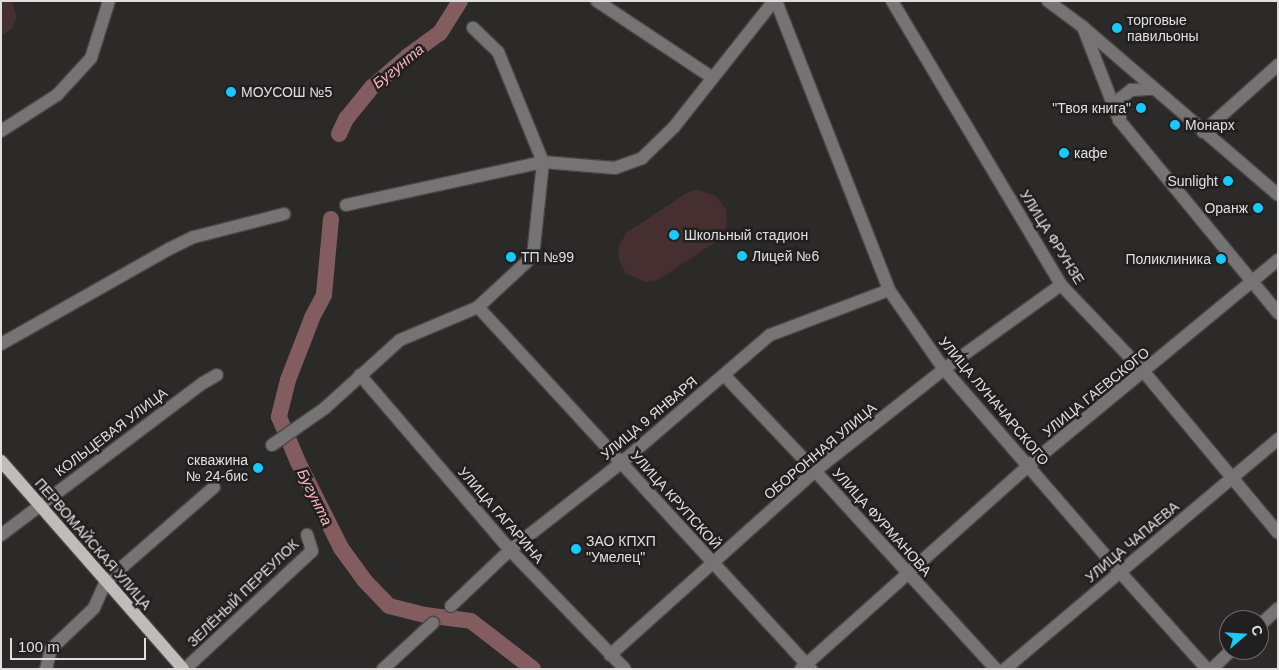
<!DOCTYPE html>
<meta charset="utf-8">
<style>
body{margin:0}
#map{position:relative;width:1279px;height:670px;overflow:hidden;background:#2c2929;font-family:Helvetica,sans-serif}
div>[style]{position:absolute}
.green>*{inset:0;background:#462f31}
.river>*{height:16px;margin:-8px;padding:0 8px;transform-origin:8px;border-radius:8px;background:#835c5f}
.roads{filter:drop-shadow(1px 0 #494646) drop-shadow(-1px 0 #494646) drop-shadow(0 1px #494646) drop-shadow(0 -1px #494646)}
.minor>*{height:12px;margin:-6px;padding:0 6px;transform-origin:6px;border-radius:6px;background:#757373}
.major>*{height:12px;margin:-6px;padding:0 6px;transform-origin:6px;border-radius:6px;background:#c0bcbc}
.dots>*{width:14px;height:14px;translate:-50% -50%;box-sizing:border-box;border:2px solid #221f20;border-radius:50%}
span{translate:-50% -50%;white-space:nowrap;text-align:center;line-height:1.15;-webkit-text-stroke:5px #221f20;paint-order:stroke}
.poi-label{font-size:14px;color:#e0dede}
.left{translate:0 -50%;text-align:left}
.right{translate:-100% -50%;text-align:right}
.street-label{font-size:14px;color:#e0dede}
.water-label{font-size:15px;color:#fbb5ba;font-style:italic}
.frame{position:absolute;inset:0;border:2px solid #e0dede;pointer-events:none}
.north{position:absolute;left:1219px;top:610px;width:50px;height:50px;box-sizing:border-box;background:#221f20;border:1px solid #6e6b6c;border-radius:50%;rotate:71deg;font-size:14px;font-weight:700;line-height:20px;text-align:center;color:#e0dede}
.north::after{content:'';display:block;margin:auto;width:18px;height:22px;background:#16cafb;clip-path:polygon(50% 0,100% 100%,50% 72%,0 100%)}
.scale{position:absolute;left:10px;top:638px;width:136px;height:22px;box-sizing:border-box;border:2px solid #e0dede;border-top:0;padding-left:6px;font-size:15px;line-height:18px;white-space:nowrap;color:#e0dede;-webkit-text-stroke:4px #221f20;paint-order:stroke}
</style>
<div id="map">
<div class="green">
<div style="clip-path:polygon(1px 1px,12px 1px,17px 18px,12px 29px,1px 36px)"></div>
<div style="clip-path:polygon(699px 190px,717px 197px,726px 210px,727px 225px,723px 237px,658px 280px,645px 282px,627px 274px,622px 268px,618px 255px,619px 246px,626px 233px,688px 192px)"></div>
</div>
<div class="river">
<div style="left:339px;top:134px;width:17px;rotate:-65deg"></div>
<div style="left:346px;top:119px;width:41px;rotate:-50.9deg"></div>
<div style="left:372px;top:87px;width:48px;rotate:-40.7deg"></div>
<div style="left:408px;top:56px;width:39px;rotate:-36deg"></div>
<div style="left:440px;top:33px;width:38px;rotate:-58deg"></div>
<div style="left:331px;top:219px;width:76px;rotate:95.3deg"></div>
<div style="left:324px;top:295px;width:26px;rotate:118deg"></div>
<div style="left:312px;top:318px;width:66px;rotate:111.2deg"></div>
<div style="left:288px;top:380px;width:38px;rotate:104deg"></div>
<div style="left:279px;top:417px;width:49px;rotate:67.1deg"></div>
<div style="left:298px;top:462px;width:96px;rotate:63.4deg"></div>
<div style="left:341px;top:548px;width:39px;rotate:54deg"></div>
<div style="left:364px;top:580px;width:36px;rotate:46deg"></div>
<div style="left:389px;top:606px;width:37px;rotate:14deg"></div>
<div style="left:425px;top:615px;width:46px;rotate:7.4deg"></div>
<div style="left:471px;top:621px;width:78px;rotate:37.7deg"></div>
</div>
<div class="roads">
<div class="minor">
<div style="left:597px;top:1px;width:139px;rotate:33.6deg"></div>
<div style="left:776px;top:1px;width:310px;rotate:68.6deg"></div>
<div style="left:889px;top:290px;width:96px;rotate:55.2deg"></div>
<div style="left:944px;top:369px;width:267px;rotate:49.1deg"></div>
<div style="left:1119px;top:571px;width:132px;rotate:48.1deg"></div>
<div style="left:892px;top:1px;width:330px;rotate:59.2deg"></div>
<div style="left:1061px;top:285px;width:120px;rotate:46.3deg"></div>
<div style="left:1144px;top:372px;width:209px;rotate:50.2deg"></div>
<div style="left:1048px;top:1px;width:44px;rotate:36.6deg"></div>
<div style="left:1083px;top:27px;width:257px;rotate:40.7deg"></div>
<div style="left:1083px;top:27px;width:100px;rotate:68.8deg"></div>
<div style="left:1119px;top:120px;width:250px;rotate:50.5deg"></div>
<div style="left:1120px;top:118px;width:20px;rotate:-87deg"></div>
<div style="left:1121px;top:98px;width:13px;rotate:-39deg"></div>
<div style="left:1131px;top:90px;width:22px;rotate:-3deg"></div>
<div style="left:1px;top:131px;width:67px;rotate:-32.7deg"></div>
<div style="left:57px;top:95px;width:50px;rotate:-47.4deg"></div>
<div style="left:91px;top:58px;width:60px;rotate:-72.5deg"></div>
<div style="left:1203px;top:132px;width:101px;rotate:-41.8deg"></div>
<div style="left:346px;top:205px;width:202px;rotate:-12.3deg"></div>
<div style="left:543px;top:162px;width:72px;rotate:4.8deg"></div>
<div style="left:615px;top:168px;width:29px;rotate:-20deg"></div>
<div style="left:642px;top:158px;width:45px;rotate:-44.1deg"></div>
<div style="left:674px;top:127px;width:161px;rotate:-51.6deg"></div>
<div style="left:478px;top:307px;width:492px;rotate:47.4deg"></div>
<div style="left:1px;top:344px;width:193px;rotate:-29.5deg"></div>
<div style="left:169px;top:249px;width:28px;rotate:-26deg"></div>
<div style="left:194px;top:237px;width:93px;rotate:-14.3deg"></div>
<div style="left:360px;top:375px;width:230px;rotate:49.4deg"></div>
<div style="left:510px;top:550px;width:165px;rotate:46deg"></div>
<div style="left:724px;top:375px;width:132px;rotate:46.5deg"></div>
<div style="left:815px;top:471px;width:268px;rotate:47.6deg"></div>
<div style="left:272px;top:445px;width:65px;rotate:-34.9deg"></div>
<div style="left:325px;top:408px;width:101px;rotate:-42.2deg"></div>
<div style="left:400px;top:340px;width:85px;rotate:-22.9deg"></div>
<div style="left:478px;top:307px;width:75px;rotate:-42.8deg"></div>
<div style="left:533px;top:256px;width:95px;rotate:-83.9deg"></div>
<div style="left:543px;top:162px;width:119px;rotate:-112.2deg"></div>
<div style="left:498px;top:52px;width:35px;rotate:-136deg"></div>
<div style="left:1px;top:535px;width:253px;rotate:-37deg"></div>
<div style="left:203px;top:383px;width:16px;rotate:-30deg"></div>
<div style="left:451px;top:606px;width:81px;rotate:-43.5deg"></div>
<div style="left:510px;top:550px;width:141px;rotate:-38.1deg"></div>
<div style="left:621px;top:463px;width:196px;rotate:-40.7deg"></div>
<div style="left:770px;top:335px;width:127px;rotate:-20.7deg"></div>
<div style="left:1259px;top:626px;width:26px;rotate:-43deg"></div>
<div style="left:610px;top:655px;width:275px;rotate:-41.9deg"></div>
<div style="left:815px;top:471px;width:164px;rotate:-38.3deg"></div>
<div style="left:944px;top:369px;width:144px;rotate:-35.7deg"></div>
<div style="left:46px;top:669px;width:21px;rotate:-76deg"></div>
<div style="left:51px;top:649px;width:59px;rotate:-43.6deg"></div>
<div style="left:94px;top:608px;width:30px;rotate:-66deg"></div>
<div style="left:106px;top:581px;width:143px;rotate:-41deg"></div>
<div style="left:185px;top:669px;width:173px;rotate:-42.9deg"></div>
<div style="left:312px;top:551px;width:17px;rotate:-107deg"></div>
<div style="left:383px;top:669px;width:68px;rotate:-42.6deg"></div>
<div style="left:801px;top:669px;width:305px;rotate:-41.8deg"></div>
<div style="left:1028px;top:466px;width:324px;rotate:-39.5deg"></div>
<div style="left:1005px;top:669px;width:357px;rotate:-40.1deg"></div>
<div style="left:1212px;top:669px;width:28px;rotate:-44deg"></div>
</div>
<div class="major">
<div style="left:1px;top:461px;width:276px;rotate:48.8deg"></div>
</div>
</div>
<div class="dots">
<div style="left:1117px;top:28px;background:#16cafb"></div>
<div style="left:231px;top:92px;background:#16cafb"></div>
<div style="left:1141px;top:108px;background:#16cafb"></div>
<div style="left:1175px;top:125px;background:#16cafb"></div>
<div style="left:1064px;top:153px;background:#16cafb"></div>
<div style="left:1228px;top:181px;background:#16cafb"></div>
<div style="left:1258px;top:208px;background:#16cafb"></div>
<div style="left:674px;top:235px;background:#16cafb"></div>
<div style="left:742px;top:256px;background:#16cafb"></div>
<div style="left:511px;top:257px;background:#16cafb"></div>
<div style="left:1221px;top:259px;background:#16cafb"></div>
<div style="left:258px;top:468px;background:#16cafb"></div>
<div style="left:576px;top:549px;background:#16cafb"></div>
</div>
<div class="poi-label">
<span class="left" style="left:1127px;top:28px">торговые<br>павильоны</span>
<span class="left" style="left:241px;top:92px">МОУСОШ №5</span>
<span class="right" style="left:1131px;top:108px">"Твоя книга"</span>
<span class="left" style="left:1185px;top:125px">Монарх</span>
<span class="left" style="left:1074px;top:153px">кафе</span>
<span class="right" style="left:1218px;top:181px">Sunlight</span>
<span class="right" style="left:1248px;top:208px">Оранж</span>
<span class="left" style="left:684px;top:235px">Школьный стадион</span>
<span class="left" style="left:752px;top:256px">Лицей №6</span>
<span class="left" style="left:521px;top:257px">ТП №99</span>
<span class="right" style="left:1211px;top:259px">Поликлиника</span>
<span class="right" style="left:248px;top:468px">скважина<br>№ 24-бис</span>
<span class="left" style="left:586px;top:549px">ЗАО КПХП<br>"Умелец"</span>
</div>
<div class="street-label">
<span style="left:1052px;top:237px;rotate:58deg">УЛИЦА ФРУНЗЕ</span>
<span style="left:1096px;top:392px;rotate:-39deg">УЛИЦА ГАЕВСКОГО</span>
<span style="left:994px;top:401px;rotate:50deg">УЛИЦА ЛУНАЧАРСКОГО</span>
<span style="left:649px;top:418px;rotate:-40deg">УЛИЦА 9 ЯНВАРЯ</span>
<span style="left:111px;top:432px;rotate:-37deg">КОЛЬЦЕВАЯ УЛИЦА</span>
<span style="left:820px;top:451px;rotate:-40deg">ОБОРОННАЯ УЛИЦА</span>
<span style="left:676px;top:500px;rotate:48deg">УЛИЦА КРУПСКОЙ</span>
<span style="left:501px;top:515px;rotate:49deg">УЛИЦА ГАГАРИНА</span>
<span style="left:882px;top:522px;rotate:48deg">УЛИЦА ФУРМАНОВА</span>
<span style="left:1132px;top:542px;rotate:-40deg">УЛИЦА ЧАПАЕВА</span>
<span style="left:93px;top:544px;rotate:49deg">ПЕРВОМАЙСКАЯ УЛИЦА</span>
<span style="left:243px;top:593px;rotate:-44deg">ЗЕЛЁНЫЙ ПЕРЕУЛОК</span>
</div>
<div class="water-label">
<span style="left:398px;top:66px;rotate:-39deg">Бугунта</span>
<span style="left:315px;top:497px;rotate:64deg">Бугунта</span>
</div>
<div class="frame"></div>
<div class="north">С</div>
<div class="scale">100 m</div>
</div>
